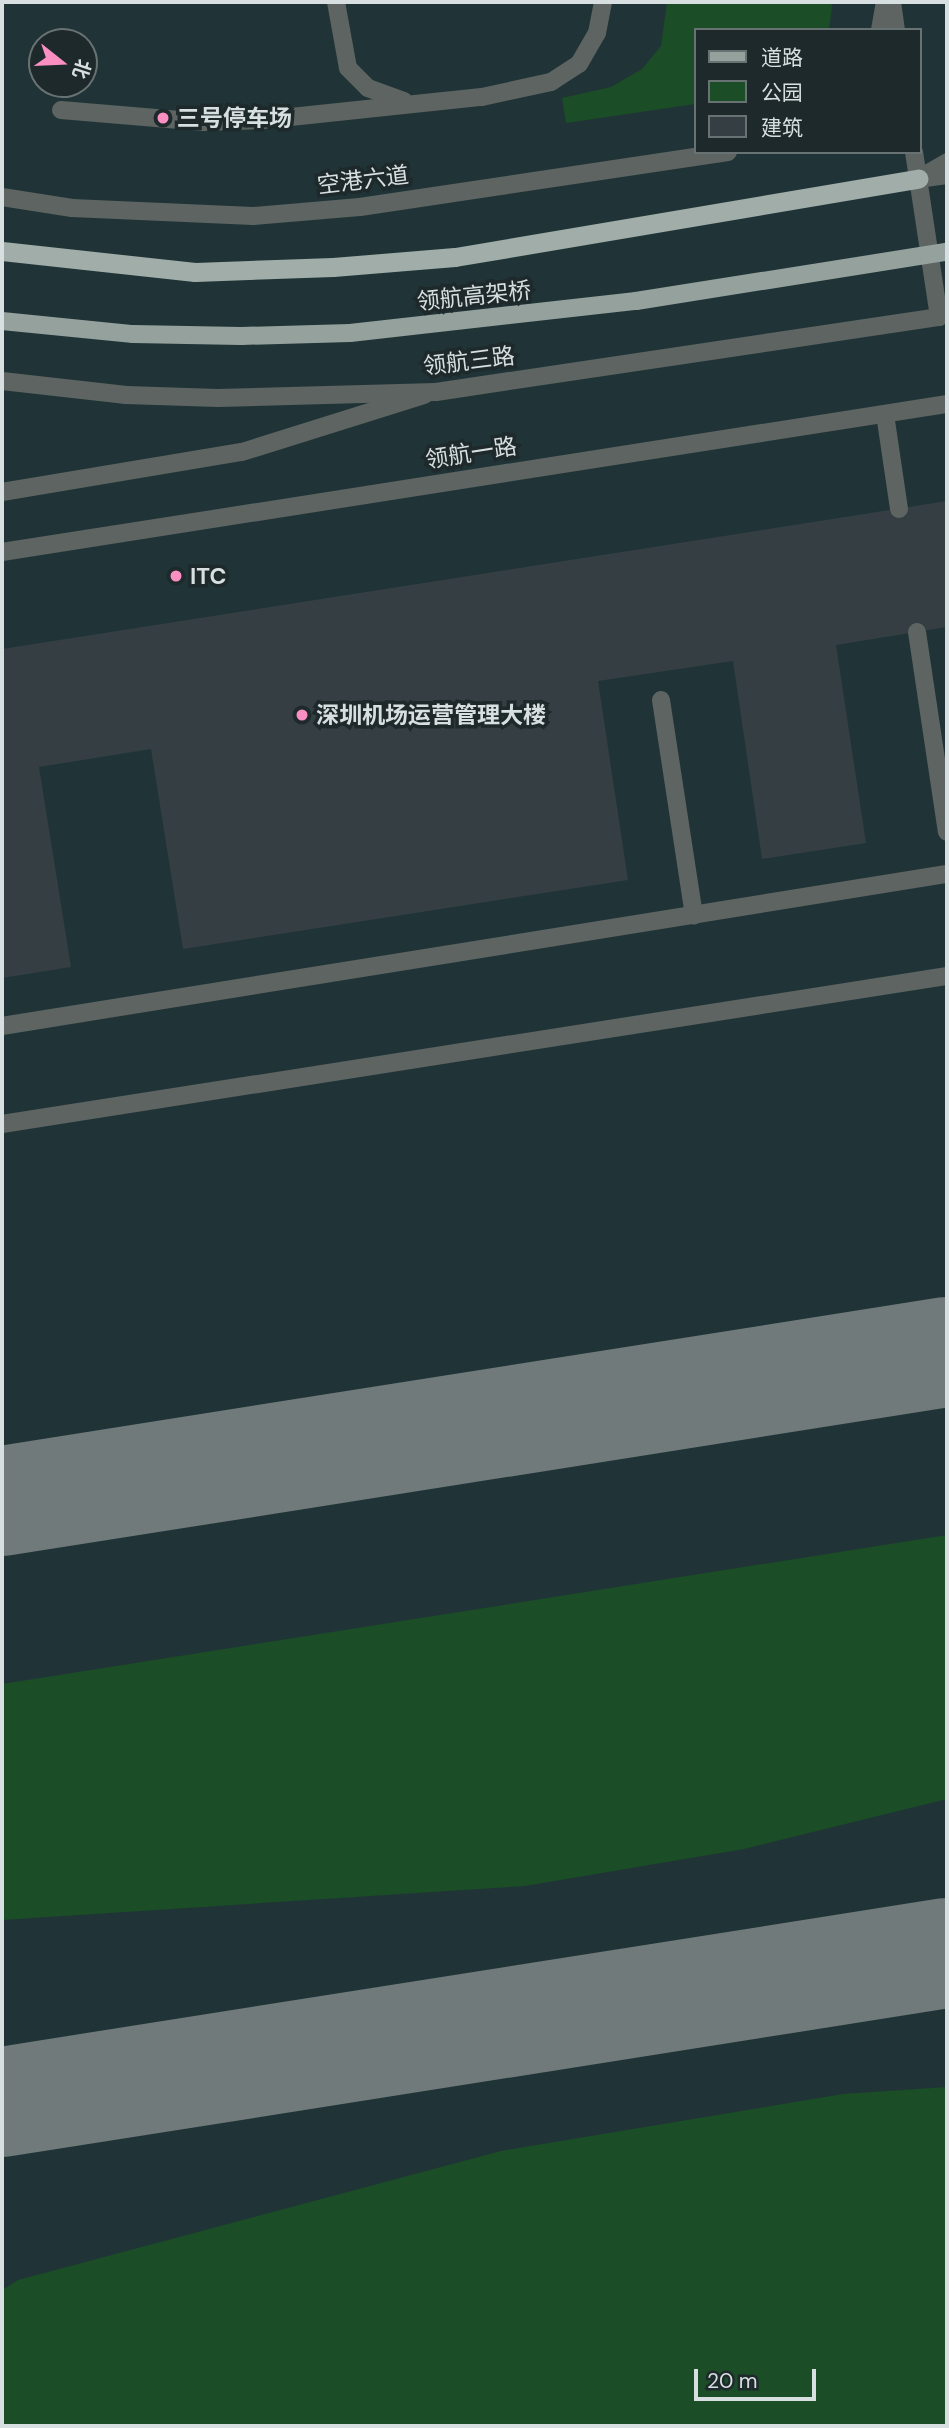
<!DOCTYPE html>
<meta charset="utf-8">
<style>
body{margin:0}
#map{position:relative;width:949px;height:2428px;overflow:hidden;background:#1e292b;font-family:"DM Sans","Noto Sans SC",sans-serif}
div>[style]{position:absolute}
.built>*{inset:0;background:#203437}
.green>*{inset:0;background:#1b4d26}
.taxiway>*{height:110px;margin:-55px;padding:0 55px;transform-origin:55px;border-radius:55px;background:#707a7b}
.building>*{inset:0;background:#343e43}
.service>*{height:18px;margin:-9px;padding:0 9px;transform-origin:9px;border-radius:9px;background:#5e6462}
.minor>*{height:18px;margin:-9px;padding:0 9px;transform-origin:9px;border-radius:9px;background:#5e6462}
.tertiary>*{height:18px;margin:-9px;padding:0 9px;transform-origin:9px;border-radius:9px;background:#5e6462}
.primary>*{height:18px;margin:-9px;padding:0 9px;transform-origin:9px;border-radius:9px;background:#95a19d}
.trunk>*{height:19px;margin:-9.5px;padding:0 9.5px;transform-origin:9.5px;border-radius:9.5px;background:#a0ada9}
.primary-bridge>*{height:18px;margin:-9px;padding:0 9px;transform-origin:9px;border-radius:9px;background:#95a19d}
.dots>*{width:19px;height:19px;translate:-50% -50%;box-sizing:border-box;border:4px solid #1e292b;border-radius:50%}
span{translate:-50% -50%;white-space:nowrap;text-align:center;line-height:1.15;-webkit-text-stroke:7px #1e292b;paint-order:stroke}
.poi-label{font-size:23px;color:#d8dfe0;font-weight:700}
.left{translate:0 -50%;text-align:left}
.street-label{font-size:23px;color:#d8dfe0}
.frame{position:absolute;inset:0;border:4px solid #d8dfe0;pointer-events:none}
.legend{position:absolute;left:694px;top:28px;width:228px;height:126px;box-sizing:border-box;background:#1e292b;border:2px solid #687273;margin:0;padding:9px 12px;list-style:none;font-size:21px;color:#d8dfe0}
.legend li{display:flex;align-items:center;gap:14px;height:35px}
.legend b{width:35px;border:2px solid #687273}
.north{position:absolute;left:28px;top:28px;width:70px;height:70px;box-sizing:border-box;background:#1e292b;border:2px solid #687273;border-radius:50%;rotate:108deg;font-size:19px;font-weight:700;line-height:28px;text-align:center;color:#d8dfe0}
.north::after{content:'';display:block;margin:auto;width:24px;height:32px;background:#fc8fc2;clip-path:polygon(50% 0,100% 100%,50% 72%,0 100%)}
.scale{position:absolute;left:694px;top:2369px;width:122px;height:32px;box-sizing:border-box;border:4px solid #d8dfe0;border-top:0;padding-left:9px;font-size:21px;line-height:24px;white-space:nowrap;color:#d8dfe0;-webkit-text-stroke:5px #1e292b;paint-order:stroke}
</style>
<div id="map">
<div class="built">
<div style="clip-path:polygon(evenodd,2px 2px,947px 2px,947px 2426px,2px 2426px,2px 2px,695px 30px,919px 30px,919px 152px,695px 152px,695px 30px,2px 2px,42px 42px,84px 42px,84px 84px,42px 84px,42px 42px)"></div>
</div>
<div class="green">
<div style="clip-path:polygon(667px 2px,831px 2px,832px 6px,829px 30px,695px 30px,695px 104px,566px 123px,562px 98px,611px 87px,642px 69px,661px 46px)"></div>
<div style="clip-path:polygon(947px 1535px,947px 1799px,744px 1849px,525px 1886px,2px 1920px,2px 1684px)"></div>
<div style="clip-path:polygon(947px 2087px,947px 2426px,2px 2426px,2px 2290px,18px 2280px,501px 2151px,843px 2094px)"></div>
</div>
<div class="taxiway">
<div style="left:2px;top:1501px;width:957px;rotate:-8.96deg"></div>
<div style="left:2px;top:2102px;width:957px;rotate:-8.96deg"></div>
</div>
<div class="building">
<div style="clip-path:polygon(947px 501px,947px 627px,836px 645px,866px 843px,762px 859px,733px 661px,598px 681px,628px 880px,183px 949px,151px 749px,39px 767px,71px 967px,2px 978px,2px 649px)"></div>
</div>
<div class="service">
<div style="left:336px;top:2px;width:67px;rotate:79.7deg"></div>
<div style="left:348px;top:68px;width:28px;rotate:45deg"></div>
<div style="left:368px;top:88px;width:38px;rotate:20deg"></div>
<div style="left:61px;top:110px;width:143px;rotate:4.8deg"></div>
<div style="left:203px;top:122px;width:59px;rotate:-1.9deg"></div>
<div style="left:262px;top:120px;width:221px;rotate:-6deg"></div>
<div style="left:482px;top:97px;width:71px;rotate:-12.3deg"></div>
<div style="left:551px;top:82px;width:33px;rotate:-33deg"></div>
<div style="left:579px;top:64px;width:36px;rotate:-60deg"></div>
<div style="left:597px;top:33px;width:32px;rotate:-79deg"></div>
<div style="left:918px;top:179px;width:34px;rotate:-30deg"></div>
<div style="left:885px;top:414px;width:96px;rotate:81.6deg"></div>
<div style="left:2px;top:492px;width:243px;rotate:-9.5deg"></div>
<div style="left:242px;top:452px;width:191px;rotate:-17.4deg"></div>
<div style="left:917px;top:632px;width:202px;rotate:81.5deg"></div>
<div style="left:661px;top:700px;width:218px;rotate:81.3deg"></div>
<div style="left:2px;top:1026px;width:957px;rotate:-9.14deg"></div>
<div style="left:2px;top:1124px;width:957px;rotate:-8.9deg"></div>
</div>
<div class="minor">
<div style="left:918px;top:179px;width:29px;rotate:-8deg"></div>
<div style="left:2px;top:552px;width:957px;rotate:-8.9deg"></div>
</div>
<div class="tertiary">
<div style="left:892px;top:2px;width:28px;rotate:82deg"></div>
<div style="left:880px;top:30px;width:28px;rotate:-80deg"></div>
<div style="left:2px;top:197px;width:71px;rotate:8.9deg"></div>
<div style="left:72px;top:208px;width:181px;rotate:2.5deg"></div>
<div style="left:253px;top:216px;width:107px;rotate:-4.8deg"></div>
<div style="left:360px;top:207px;width:372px;rotate:-8.5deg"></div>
<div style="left:2px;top:381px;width:125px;rotate:6.4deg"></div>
<div style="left:126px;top:395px;width:92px;rotate:1.9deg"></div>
<div style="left:218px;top:398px;width:218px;rotate:-1.6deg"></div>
<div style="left:436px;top:392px;width:509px;rotate:-8.48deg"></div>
<div style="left:939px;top:317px;width:167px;rotate:-98.6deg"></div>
</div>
<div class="primary">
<div style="left:2px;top:321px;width:132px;rotate:5.7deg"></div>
<div style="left:133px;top:334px;width:108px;rotate:1.1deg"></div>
<div style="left:241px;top:336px;width:109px;rotate:-1.6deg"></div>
<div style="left:350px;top:333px;width:288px;rotate:-6.4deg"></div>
</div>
<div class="trunk">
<div style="left:2px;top:251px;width:194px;rotate:6.2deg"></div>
<div style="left:195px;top:272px;width:138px;rotate:-2.1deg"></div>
<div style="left:333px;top:267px;width:122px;rotate:-4.7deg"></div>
<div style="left:455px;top:257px;width:470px;rotate:-9.6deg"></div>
</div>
<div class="primary-bridge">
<div style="left:636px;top:301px;width:315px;rotate:-9deg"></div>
</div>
<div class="dots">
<div style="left:163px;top:118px;background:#fc8fc2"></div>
<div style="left:176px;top:576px;background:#fc8fc2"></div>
<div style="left:302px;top:715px;background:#fc8fc2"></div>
</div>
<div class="poi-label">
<span class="left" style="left:177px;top:118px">三号停车场</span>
<span class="left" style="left:190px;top:576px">ITC</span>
<span class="left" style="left:316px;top:715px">深圳机场运营管理大楼</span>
</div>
<div class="street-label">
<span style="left:363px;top:180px;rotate:-7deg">空港六道</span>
<span style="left:474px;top:296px;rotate:-6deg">领航高架桥</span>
<span style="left:469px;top:361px;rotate:-7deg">领航三路</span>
<span style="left:471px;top:453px;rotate:-9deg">领航一路</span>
</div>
<div class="frame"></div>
<ul class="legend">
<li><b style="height:9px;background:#95a19d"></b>道路</li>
<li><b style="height:19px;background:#1b4d26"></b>公园</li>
<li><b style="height:19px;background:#343e43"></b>建筑</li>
</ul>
<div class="north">北</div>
<div class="scale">20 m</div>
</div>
